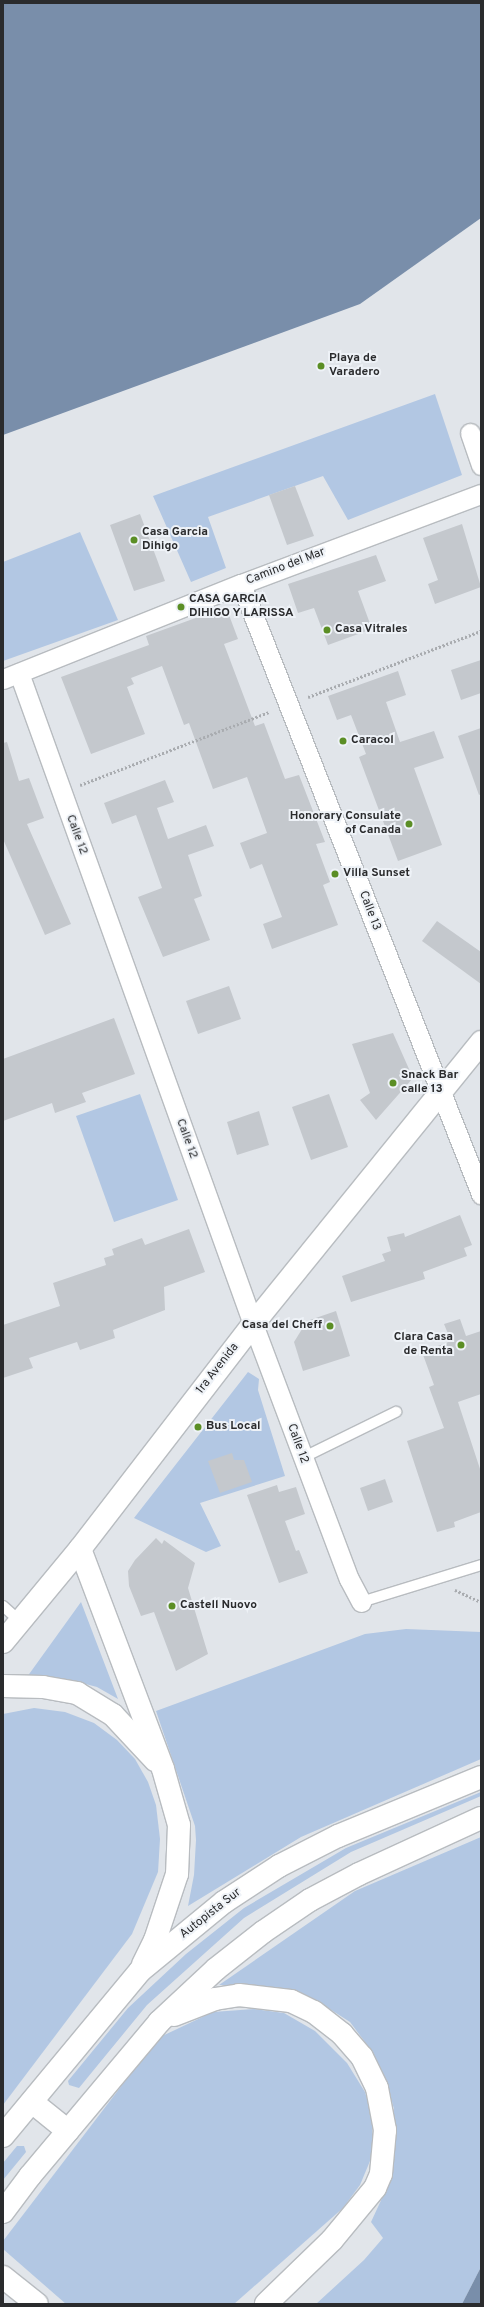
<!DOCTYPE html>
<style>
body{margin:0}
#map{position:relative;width:484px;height:2307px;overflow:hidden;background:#e1e5ea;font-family:Overpass,sans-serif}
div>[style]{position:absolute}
.green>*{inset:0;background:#b2c7e3}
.water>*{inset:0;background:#798eaa}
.building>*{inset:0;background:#c4c8cd}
.path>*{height:2.5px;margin-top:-1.25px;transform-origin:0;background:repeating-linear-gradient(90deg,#a9acb0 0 2px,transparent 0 4px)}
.roads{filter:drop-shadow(1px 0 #b8bcc0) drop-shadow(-1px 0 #b8bcc0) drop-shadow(0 1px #b8bcc0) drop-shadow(0 -1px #b8bcc0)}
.service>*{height:10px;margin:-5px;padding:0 5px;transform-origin:5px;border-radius:5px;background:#fff}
.minor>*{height:19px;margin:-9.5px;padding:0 9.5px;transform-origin:9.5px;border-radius:9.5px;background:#fff}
.primary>*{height:22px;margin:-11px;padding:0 11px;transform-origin:11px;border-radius:11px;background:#fff}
.trunk>*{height:22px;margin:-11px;padding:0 11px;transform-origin:11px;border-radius:11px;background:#fff}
.dots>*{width:11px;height:11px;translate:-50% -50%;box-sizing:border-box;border:2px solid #eef2f7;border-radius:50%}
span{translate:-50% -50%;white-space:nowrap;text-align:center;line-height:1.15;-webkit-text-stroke:4px #eef2f7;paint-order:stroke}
.poi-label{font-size:12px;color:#2a2b2d;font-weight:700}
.left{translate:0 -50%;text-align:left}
.right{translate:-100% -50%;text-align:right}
.street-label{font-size:12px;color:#2a2b2d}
.frame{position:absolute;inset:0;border:4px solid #2a2b2d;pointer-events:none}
</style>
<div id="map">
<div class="green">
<div style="clip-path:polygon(435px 394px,462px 475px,348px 520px,323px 476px,208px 517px,226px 568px,191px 582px,153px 496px)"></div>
<div style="clip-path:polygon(80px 532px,118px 620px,3px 661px,3px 562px)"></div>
<div style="clip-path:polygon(140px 1094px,178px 1200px,114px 1222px,76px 1116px)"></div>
<div style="clip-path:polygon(248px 1372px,259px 1379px,258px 1390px,285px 1476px,200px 1503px,221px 1546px,206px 1552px,134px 1518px)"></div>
<div style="clip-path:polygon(81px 1602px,118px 1699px,97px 1687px,74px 1681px,27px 1677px)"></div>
<div style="clip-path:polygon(406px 1629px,481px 1632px,481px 1759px,301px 1837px,188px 1906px,194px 1875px,196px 1840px,195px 1826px,156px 1711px,365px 1634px)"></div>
<div style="clip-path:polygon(34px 1708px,65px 1712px,94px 1723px,117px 1740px,135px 1759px,148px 1782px,156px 1805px,160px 1839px,158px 1872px,132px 1934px,3px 2105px,3px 1714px)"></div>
<div style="clip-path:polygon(481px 1792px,481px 1796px,351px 1852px,244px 1918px,147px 2005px,79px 2088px,69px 2085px,68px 2081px,128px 2008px,186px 1954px,244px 1908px,346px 1848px)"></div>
<div style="clip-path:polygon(481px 1837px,481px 2267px,462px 2304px,316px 2304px,364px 2260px,383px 2238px,371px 2222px,390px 2181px,394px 2163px,394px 2109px,385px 2077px,371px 2050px,350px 2022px,322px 2004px,290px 1991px,254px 1985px,219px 1985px,355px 1891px)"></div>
<div style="clip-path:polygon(254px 2009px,284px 2013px,315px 2031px,347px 2063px,365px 2092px,371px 2113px,373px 2139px,370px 2161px,360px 2185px,343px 2208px,234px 2304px,66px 2304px,3px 2249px,3px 2241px,158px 2038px,213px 2012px)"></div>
<div style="clip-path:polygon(17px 2146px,24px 2146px,26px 2152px,3px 2180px,3px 2163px)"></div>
</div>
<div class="water">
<div style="clip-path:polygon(3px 3px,481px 3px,481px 218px,360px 304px,3px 435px)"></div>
<div style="clip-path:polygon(481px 2267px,481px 2304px,462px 2304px)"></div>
</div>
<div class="building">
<div style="clip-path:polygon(295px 486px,314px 536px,287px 545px,269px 495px)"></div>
<div style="clip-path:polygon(140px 514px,165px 581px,134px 591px,110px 525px)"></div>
<div style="clip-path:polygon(462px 524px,481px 587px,435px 604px,428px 584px,438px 580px,423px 538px)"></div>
<div style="clip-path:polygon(376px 555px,386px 581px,358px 591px,372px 629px,328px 645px,314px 608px,298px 613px,288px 584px)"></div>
<div style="clip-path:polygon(226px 607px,238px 639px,224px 644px,255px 726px,264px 723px,285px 779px,299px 775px,325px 842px,316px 844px,330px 882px,323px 885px,338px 925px,272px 949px,263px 924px,282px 917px,262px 864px,250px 869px,240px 843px,267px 833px,247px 777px,213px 789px,189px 723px,184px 725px,162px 666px,131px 678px,134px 684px,127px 687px,145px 734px,91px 754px,61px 677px,149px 645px,146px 636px)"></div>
<div style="clip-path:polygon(481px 660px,481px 693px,461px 700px,451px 670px)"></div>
<div style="clip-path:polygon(398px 671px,406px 695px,386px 702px,400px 742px,434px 731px,444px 758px,414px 768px,442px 845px,398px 861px,359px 757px,366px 754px,351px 715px,337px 720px,328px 696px)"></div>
<div style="clip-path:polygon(481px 728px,481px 794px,479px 795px,458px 736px)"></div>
<div style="clip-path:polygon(7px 742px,19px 781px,29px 778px,44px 818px,27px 824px,71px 924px,45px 935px,3px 839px,3px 743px)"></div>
<div style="clip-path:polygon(165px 780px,174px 802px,157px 808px,168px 839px,206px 825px,214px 846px,188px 855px,202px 896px,194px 899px,210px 940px,163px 957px,138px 897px,162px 888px,136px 815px,112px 824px,104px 803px)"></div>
<div style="clip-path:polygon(437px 921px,481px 952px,481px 984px,422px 941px)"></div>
<div style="clip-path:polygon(229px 986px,241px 1019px,198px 1034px,186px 1001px)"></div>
<div style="clip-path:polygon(114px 1018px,135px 1074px,82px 1093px,86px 1102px,55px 1113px,52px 1103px,3px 1121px,3px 1059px)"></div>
<div style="clip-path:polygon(393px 1033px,413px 1078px,376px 1120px,360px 1100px,370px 1093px,352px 1044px)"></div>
<div style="clip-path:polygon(329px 1094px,348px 1147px,311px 1160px,292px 1107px)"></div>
<div style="clip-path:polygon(259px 1111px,269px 1145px,237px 1155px,227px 1122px)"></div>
<div style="clip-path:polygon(460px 1215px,472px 1245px,464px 1248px,467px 1256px,423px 1272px,425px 1279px,351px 1302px,342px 1276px,385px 1261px,382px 1254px,391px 1251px,387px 1237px,404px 1233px,405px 1237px)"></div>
<div style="clip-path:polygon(189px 1229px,205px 1272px,164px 1287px,165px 1310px,113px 1330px,115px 1338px,80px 1350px,77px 1342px,29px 1358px,33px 1368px,3px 1378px,3px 1325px,60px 1306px,53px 1283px,106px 1265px,104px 1258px,114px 1255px,112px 1249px,142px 1238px,145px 1245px)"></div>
<div style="clip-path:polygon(336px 1311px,350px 1356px,303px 1371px,294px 1342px,307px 1321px)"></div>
<div style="clip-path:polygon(460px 1319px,466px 1336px,481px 1331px,481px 1394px,458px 1402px,481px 1472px,481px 1512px,454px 1522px,455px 1527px,437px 1532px,407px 1441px,444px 1428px,429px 1387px,434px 1385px,422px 1352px,451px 1341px,444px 1324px)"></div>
<div style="clip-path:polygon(232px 1453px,234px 1460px,244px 1460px,252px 1482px,220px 1493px,208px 1461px)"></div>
<div style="clip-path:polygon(385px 1479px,393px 1502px,368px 1511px,360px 1488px)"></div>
<div style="clip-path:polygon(277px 1485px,279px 1492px,296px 1487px,305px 1514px,285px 1521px,296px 1551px,299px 1550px,308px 1573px,279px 1583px,247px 1495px)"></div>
<div style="clip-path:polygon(156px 1538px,162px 1544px,164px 1540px,195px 1563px,188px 1588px,208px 1654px,176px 1671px,154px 1612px,141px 1616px,129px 1586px,128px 1571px,135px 1560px)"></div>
</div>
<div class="path">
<div style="left:308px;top:697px;width:185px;rotate:-20.9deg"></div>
<div style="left:80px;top:785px;width:203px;rotate:-21.1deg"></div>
<div style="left:455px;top:1590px;width:29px;rotate:25deg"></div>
</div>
<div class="roads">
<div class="service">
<div style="left:302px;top:1458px;width:105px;rotate:-26.1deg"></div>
<div style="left:361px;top:1602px;width:126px;rotate:-17.1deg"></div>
<div style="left:3px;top:1606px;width:24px;rotate:42deg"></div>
</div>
<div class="minor">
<div style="left:470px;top:433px;width:34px;rotate:71deg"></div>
<div style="left:241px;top:584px;width:656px;rotate:68.52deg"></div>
<div style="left:19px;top:673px;width:692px;rotate:70.23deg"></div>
<div style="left:253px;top:1324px;width:272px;rotate:69.4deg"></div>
<div style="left:349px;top:1579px;width:26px;rotate:62deg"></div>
<div style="left:3px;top:679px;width:256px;rotate:-21.8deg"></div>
<div style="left:241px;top:584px;width:256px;rotate:-20.6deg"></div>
</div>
<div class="primary">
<div style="left:3px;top:1642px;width:121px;rotate:-50.4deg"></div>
<div style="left:80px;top:1549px;width:284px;rotate:-52.4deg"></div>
<div style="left:253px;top:1324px;width:363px;rotate:-51deg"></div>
</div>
<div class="trunk">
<div style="left:80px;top:1549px;width:235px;rotate:69.3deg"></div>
<div style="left:163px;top:1769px;width:58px;rotate:74.1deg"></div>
<div style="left:179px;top:1825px;width:49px;rotate:92.3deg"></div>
<div style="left:177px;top:1874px;width:70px;rotate:108.4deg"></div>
<div style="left:155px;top:1940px;width:28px;rotate:116deg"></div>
<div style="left:3px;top:1686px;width:40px;rotate:1.4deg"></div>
<div style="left:43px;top:1687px;width:35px;rotate:10deg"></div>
<div style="left:77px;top:1693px;width:42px;rotate:31.4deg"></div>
<div style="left:113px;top:1715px;width:62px;rotate:47deg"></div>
<div style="left:174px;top:2015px;width:44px;rotate:-21.3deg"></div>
<div style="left:215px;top:1999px;width:24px;rotate:-9deg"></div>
<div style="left:239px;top:1995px;width:52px;rotate:6.6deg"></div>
<div style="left:291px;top:2001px;width:25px;rotate:26deg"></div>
<div style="left:314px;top:2012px;width:36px;rotate:38deg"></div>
<div style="left:342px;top:2034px;width:30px;rotate:49deg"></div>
<div style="left:362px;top:2057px;width:34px;rotate:64deg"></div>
<div style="left:377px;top:2088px;width:43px;rotate:79.2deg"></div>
<div style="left:385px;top:2130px;width:44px;rotate:95.2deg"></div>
<div style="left:381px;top:2174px;width:15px;rotate:113deg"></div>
<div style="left:375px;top:2188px;width:67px;rotate:129.6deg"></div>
<div style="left:332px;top:2240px;width:92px;rotate:135.9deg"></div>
<div style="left:32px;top:2102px;width:46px;rotate:38.9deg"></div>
<div style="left:3px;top:2136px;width:214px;rotate:-50.3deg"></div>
<div style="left:140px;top:1971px;width:109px;rotate:-39.4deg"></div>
<div style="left:224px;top:1902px;width:66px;rotate:-33.2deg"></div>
<div style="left:279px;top:1866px;width:66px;rotate:-27deg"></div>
<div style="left:338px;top:1836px;width:155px;rotate:-22.4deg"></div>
<div style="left:3px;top:2212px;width:45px;rotate:-53.1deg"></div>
<div style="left:30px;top:2176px;width:201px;rotate:-50deg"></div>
<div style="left:159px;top:2022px;width:78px;rotate:-42.9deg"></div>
<div style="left:216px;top:1969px;width:60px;rotate:-38.2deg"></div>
<div style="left:263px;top:1932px;width:57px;rotate:-34.2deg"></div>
<div style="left:310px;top:1900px;width:55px;rotate:-28deg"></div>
<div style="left:359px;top:1874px;width:134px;rotate:-24.7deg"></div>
<div style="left:3px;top:2277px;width:43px;rotate:38.5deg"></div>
</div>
</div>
<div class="dots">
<div style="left:321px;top:366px;background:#5b8e25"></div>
<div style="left:134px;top:540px;background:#5b8e25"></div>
<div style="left:181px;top:607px;background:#5b8e25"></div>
<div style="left:327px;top:630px;background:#5b8e25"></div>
<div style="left:343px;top:741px;background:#5b8e25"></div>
<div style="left:409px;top:824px;background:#5b8e25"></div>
<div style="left:335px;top:874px;background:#5b8e25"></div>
<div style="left:393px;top:1083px;background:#5b8e25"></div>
<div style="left:330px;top:1326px;background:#5b8e25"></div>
<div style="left:461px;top:1345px;background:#5b8e25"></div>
<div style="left:198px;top:1427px;background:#5b8e25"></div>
<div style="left:172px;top:1606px;background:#5b8e25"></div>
</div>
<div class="poi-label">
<span class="left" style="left:329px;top:366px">Playa de<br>Varadero</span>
<span class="left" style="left:142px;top:540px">Casa Garcia<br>Dihigo</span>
<span class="left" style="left:189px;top:607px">CASA GARCIA<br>DIHIGO Y LARISSA</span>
<span class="left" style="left:335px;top:630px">Casa Vitrales</span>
<span class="left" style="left:351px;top:741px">Caracol</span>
<span class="right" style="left:401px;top:824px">Honorary Consulate<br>of Canada</span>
<span class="left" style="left:343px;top:874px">Villa Sunset</span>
<span class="left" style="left:401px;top:1083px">Snack Bar<br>calle 13</span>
<span class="right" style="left:322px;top:1326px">Casa del Cheff</span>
<span class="right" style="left:453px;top:1345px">Clara Casa<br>de Renta</span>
<span class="left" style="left:206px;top:1427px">Bus Local</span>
<span class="left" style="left:180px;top:1606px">Castell Nuovo</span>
</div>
<div class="street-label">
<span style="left:286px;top:567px;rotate:-21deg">Camino del Mar</span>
<span style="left:76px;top:835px;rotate:70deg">Calle 12</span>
<span style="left:369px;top:911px;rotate:69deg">Calle 13</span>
<span style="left:186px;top:1139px;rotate:70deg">Calle 12</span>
<span style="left:218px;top:1369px;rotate:-52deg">1ra Avenida</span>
<span style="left:297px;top:1444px;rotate:70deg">Calle 12</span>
<span style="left:211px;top:1914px;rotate:-38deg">Autopista Sur</span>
</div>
<div class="frame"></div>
</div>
